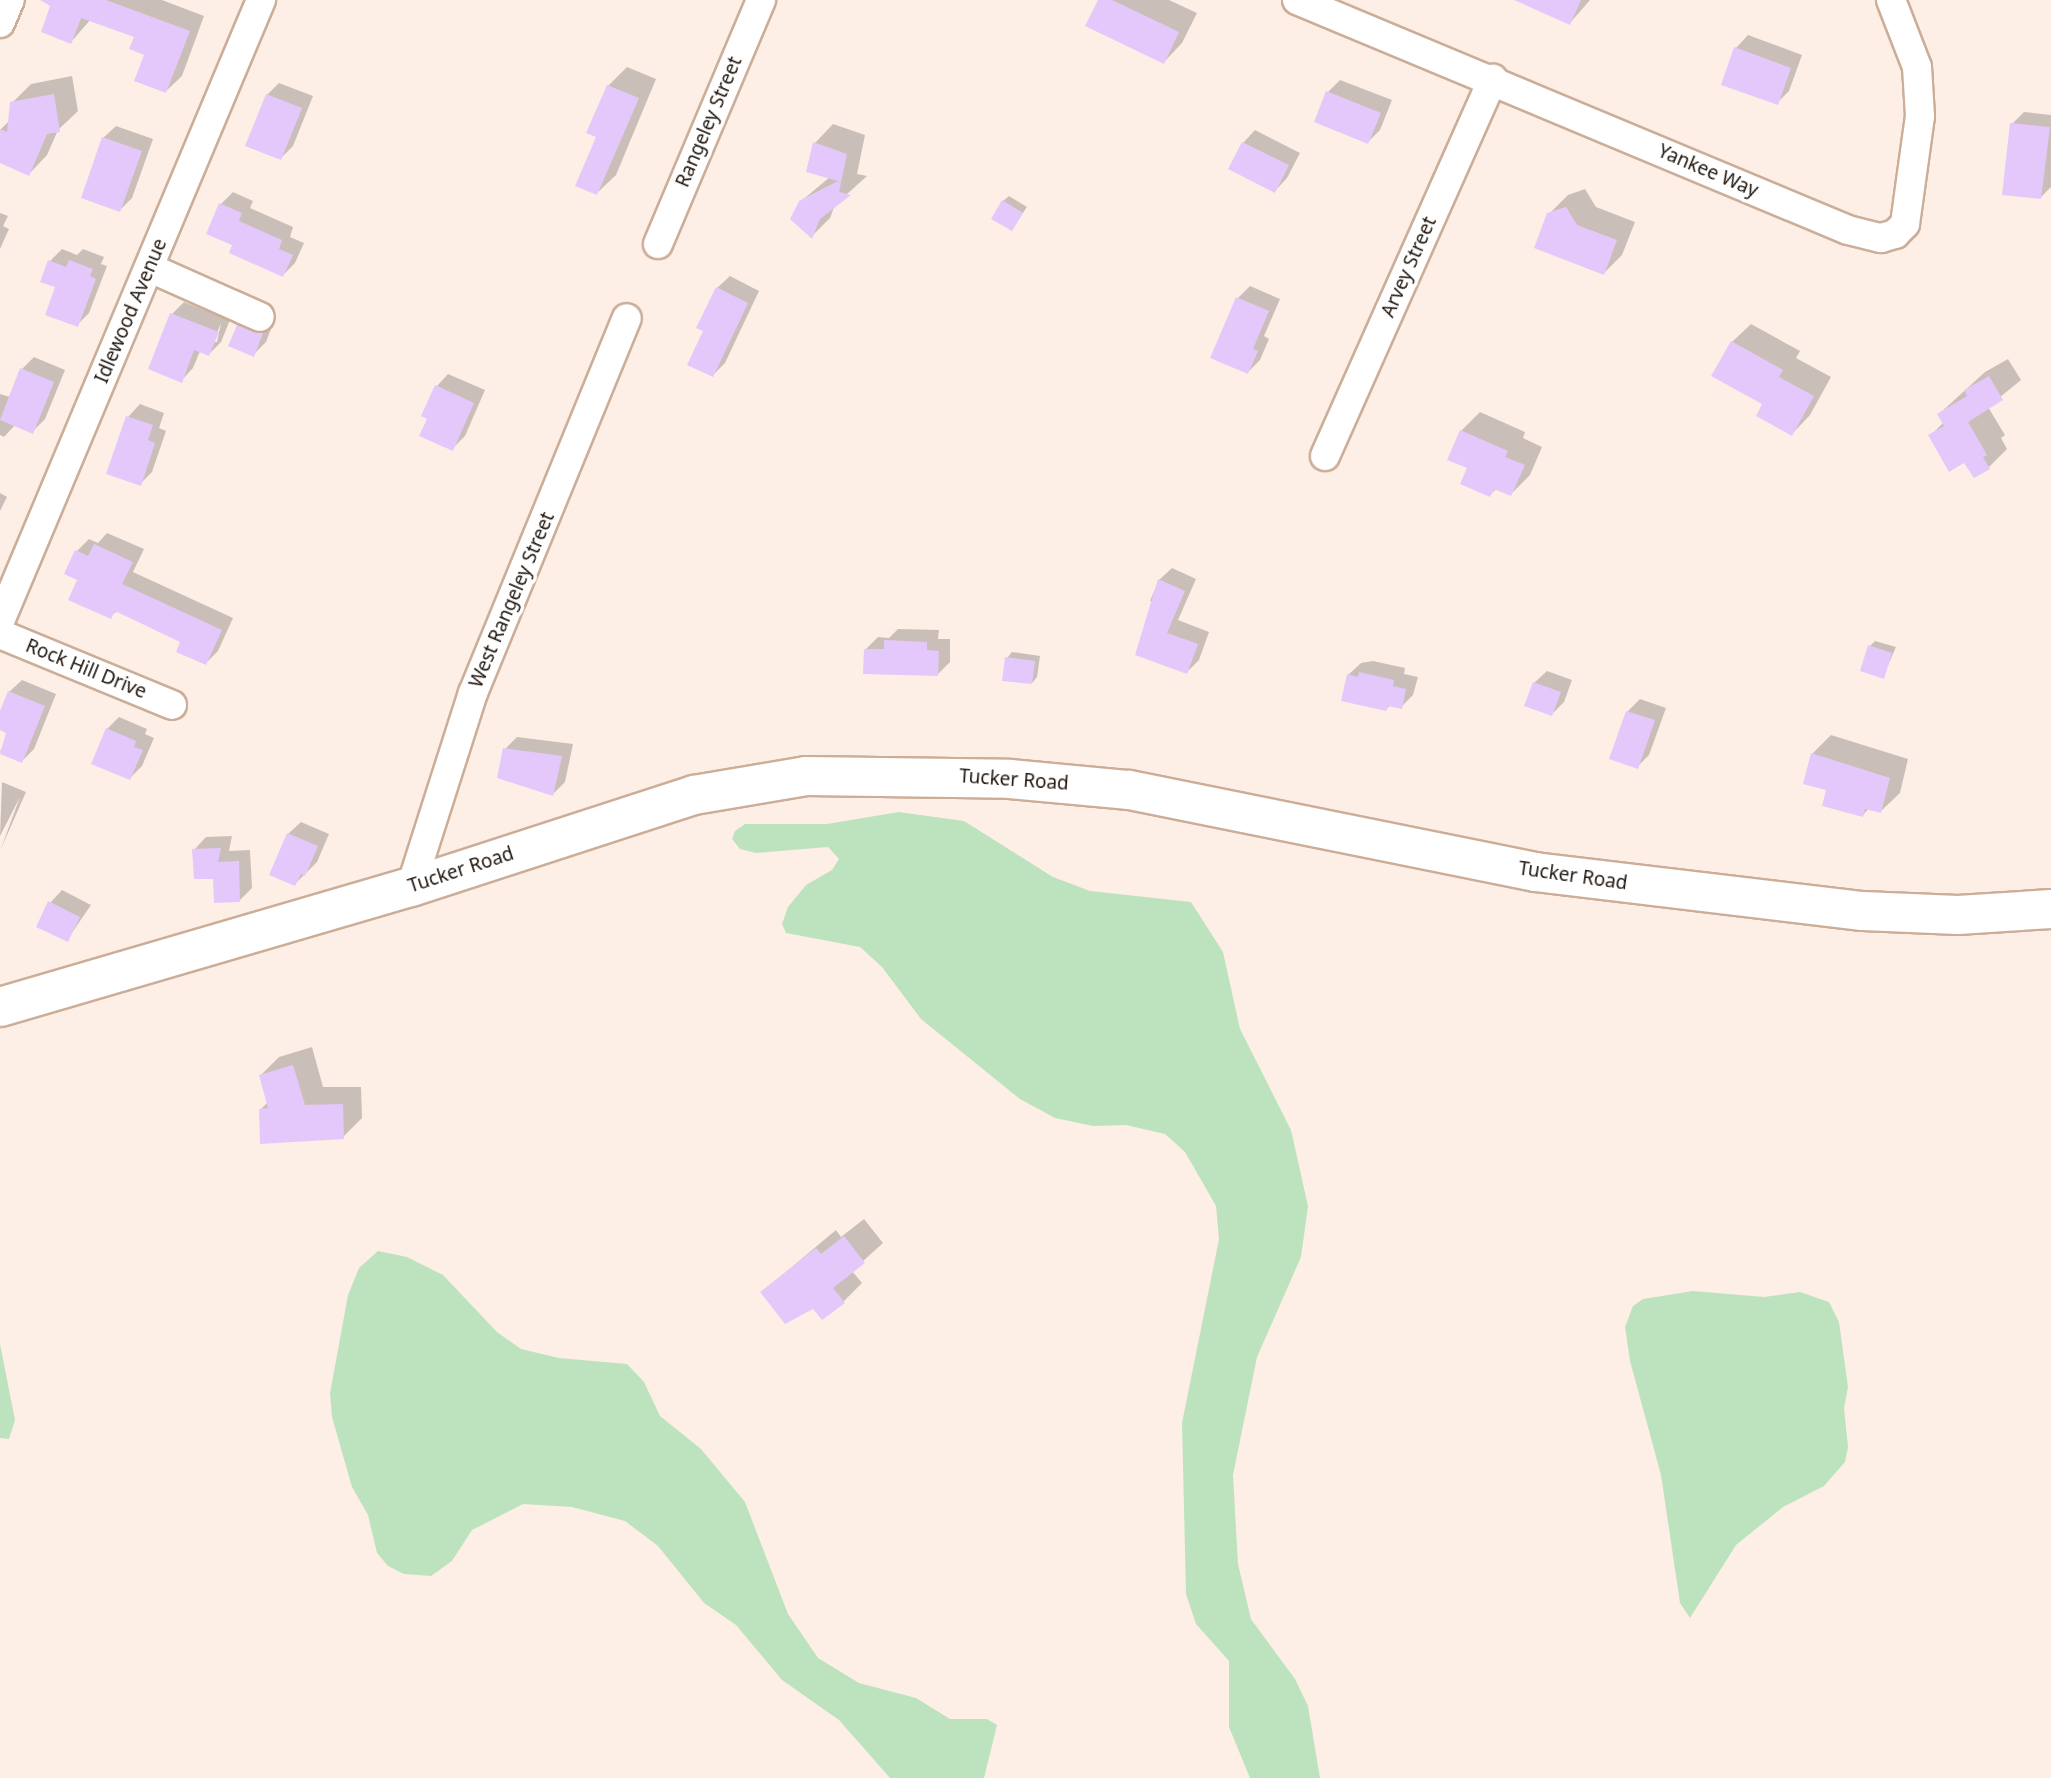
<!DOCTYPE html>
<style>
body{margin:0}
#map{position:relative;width:2051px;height:1778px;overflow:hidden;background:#fdefe6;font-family:"Noto Sans",sans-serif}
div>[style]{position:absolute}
.green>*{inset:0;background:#bde3be}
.shadow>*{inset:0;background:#0003}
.building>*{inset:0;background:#e4c8fc}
.roads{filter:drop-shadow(2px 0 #ccad97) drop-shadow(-2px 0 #ccad97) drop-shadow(0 2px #ccad97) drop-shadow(0 -2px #ccad97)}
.minor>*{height:28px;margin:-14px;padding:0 14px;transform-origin:14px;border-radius:14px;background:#fff}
.secondary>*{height:38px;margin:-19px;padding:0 19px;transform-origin:19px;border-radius:19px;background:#fff}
span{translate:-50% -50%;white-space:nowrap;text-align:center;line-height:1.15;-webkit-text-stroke:7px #fff;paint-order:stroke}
.street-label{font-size:19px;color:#20150d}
</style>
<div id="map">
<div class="green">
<div style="clip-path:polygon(899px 812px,964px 821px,1053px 877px,1090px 891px,1191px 902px,1223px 952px,1240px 1029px,1291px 1130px,1308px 1206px,1301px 1257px,1257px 1357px,1233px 1475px,1238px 1564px,1251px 1619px,1295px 1679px,1308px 1706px,1320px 1778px,1250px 1778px,1229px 1727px,1229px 1661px,1196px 1624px,1186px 1594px,1182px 1423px,1219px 1239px,1216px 1206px,1185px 1152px,1165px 1134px,1126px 1125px,1093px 1126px,1055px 1118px,1020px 1099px,921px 1019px,882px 967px,860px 947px,786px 933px,782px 924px,788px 907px,806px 885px,832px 870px,839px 859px,828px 847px,756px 853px,740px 849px,732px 839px,735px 831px,745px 824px,827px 824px)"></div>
<div style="clip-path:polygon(378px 1251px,407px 1257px,443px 1275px,497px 1332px,521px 1349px,559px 1358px,627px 1364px,644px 1382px,660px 1416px,701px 1449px,745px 1502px,788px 1614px,818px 1658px,859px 1683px,916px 1698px,950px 1719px,987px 1719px,997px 1725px,984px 1778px,890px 1778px,839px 1720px,782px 1680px,736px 1625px,704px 1603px,658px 1546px,625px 1521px,572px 1507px,523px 1504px,472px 1530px,452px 1561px,431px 1576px,404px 1574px,388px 1566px,377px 1553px,368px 1515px,352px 1487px,332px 1417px,330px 1393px,348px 1295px,359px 1268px)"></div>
<div style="clip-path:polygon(1693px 1291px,1764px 1297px,1800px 1292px,1829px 1302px,1839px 1322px,1848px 1387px,1844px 1408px,1848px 1447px,1845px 1462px,1824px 1486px,1783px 1507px,1736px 1545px,1690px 1618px,1680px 1603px,1661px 1475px,1630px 1361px,1625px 1327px,1633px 1306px,1643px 1299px)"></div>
<div style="clip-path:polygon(0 1344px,15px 1420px,9px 1439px,0 1438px)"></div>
</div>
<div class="shadow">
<div style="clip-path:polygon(54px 0,162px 0,204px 16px,182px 76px,166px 91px,136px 36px,91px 19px,71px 42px)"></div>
<div style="clip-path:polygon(1099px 0,1169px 0,1197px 13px,1182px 43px,1164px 62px)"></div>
<div style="clip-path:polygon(1519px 0,1590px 0,1570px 23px)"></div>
<div style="clip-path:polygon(1748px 35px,1802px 55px,1789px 91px,1777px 103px,1723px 84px,1736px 48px)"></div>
<div style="clip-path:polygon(627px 67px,656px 79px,616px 175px,597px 193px,598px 137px,608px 86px)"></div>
<div style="clip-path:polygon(72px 76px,78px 111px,58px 130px,47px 155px,29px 174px,0 161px,0 130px,10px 120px,12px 103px,31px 84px)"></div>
<div style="clip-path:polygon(1340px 80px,1392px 100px,1380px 130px,1368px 142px,1328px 92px)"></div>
<div style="clip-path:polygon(279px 83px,313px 96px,293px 146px,281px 158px,267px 95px)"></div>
<div style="clip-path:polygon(2024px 112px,2051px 115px,2051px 187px,2041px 197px,2012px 124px)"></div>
<div style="clip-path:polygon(833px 124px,865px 135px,857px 174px,867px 176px,835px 205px,830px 218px,812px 236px,800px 202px,830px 177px,808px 171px,815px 143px)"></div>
<div style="clip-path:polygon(116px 126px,153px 139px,132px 198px,120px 210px,103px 138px)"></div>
<div style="clip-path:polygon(1255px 130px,1300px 153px,1287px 178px,1275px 191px,1243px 143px)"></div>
<div style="clip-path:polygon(1585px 189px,1596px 207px,1635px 222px,1622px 255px,1604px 273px,1549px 214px,1568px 195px)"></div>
<div style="clip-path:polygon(233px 192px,253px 201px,250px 208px,293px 227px,290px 237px,304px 243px,295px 263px,283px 275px,235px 244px,221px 204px)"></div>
<div style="clip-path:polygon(1009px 196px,1027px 207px,1012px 229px,1003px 201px)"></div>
<div style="clip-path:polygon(0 213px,8px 216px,3px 226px,9px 229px,0 249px)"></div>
<div style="clip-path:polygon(62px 249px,77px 255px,83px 249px,104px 257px,101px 264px,107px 266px,89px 313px,77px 325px,50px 261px)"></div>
<div style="clip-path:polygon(730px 276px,759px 291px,725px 363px,713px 375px,705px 331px,717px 288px)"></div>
<div style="clip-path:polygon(1250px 286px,1280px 299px,1264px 336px,1269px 339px,1260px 360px,1248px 372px,1238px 298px)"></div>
<div style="clip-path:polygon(evenodd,184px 302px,230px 320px,221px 342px,209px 354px,200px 351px,193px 368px,181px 381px,172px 314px,184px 302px,221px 323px,217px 342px,213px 342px,221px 323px)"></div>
<div style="clip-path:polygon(251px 314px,274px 321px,266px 342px,254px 354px,238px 326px)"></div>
<div style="clip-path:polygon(1751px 324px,1800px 351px,1796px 358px,1831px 377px,1810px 415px,1792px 434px,1765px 404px,1732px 342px)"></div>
<div style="clip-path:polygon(34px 357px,65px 370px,45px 419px,33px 431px,16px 424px,4px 437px,0 435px,0 394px,10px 397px,22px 369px)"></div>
<div style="clip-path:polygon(2008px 359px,2021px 380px,1988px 407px,2005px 435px,2001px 438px,2007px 449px,1989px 467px,1965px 461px,1930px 436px,1944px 422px,1939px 414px,1985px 372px)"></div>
<div style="clip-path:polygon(448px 374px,485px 390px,465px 436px,453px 448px,429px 418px,436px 387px)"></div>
<div style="clip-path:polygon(140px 404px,164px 413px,159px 428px,166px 431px,152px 472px,140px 484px,108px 473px,128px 417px)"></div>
<div style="clip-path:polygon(1480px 412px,1525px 432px,1523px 438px,1542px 447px,1530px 475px,1511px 494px,1497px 488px,1490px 495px,1469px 467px,1461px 431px)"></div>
<div style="clip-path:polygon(0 493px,7px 497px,0 511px)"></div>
<div style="clip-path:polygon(107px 533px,144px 549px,133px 572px,233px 618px,218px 651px,206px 663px,183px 641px,117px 611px,110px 617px,80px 579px,77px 551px,89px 539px,98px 543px)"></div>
<div style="clip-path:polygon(1172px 568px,1196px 579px,1178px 620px,1209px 632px,1199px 660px,1187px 672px,1137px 654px,1156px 604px,1150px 601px,1159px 580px)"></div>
<div style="clip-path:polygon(898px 629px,939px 630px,938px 639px,950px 639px,950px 662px,938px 674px,865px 650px,878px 637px,889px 638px)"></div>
<div style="clip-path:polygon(1875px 641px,1896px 647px,1883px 677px,1870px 646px)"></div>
<div style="clip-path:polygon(1012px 652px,1040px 656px,1037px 677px,1032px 683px,1007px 658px)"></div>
<div style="clip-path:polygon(1373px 661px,1405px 668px,1404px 674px,1418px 677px,1413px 695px,1401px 707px,1391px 705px,1386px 709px,1348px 675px,1361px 663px)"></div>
<div style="clip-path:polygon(1547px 671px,1572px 680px,1564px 702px,1552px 714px,1534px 683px)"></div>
<div style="clip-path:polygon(22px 680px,56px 694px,34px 749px,22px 761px,0 752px,9px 732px,0 728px,0 716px,9px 692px)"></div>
<div style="clip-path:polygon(1640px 699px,1666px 708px,1649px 755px,1637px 767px,1611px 758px,1628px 711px)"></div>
<div style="clip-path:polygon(119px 717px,147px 729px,145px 734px,154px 738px,142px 766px,130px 778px,107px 729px)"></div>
<div style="clip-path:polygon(1831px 735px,1908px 759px,1900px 793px,1881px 811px,1869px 808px,1863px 815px,1828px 788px,1805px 783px,1813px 753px)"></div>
<div style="clip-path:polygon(517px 737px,573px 744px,565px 782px,553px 794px,505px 749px)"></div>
<div style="clip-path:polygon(2px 782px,26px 792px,0 851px,20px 797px,0 836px)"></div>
<div style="clip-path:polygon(301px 822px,329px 834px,317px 862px,295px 884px,288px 834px)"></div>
<div style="clip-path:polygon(232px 836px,229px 851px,250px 850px,252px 888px,239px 901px,194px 850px,206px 837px)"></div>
<div style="clip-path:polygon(62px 890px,91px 905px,67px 940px,50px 903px)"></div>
<div style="clip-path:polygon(312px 1047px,323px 1087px,361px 1087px,362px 1118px,343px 1137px,261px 1109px,268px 1102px,261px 1075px,279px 1057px)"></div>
<div style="clip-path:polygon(864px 1219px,883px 1243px,852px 1271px,862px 1283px,843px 1302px,762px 1292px,836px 1230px,841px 1237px)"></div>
</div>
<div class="building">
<div style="clip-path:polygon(40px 0,106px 0,190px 31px,166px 93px,134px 81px,144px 55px,129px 49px,134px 37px,81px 18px,71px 44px,41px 32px,50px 6px)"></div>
<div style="clip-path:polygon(1098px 0,1112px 0,1179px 32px,1164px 64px,1085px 26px)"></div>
<div style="clip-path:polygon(1514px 0,1581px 0,1570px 25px)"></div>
<div style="clip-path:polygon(1734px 47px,1791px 68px,1778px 105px,1721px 85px)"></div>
<div style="clip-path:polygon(607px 85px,639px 98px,597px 195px,575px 186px,596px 137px,586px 133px)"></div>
<div style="clip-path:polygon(1326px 91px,1381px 113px,1368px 144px,1314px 122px)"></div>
<div style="clip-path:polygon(54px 94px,60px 132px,47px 134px,29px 176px,0 163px,0 129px,7px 132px,10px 102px)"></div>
<div style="clip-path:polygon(266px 94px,302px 108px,281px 160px,245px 146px)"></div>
<div style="clip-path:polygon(2010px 123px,2050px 127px,2041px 199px,2002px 195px)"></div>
<div style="clip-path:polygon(102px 137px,142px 151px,120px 212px,81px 198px)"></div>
<div style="clip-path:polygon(813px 142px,847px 154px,839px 192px,851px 195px,820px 219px,812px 239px,790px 219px,799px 201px,838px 181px,806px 172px)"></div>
<div style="clip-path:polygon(1242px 142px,1289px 165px,1275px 193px,1228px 169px)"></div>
<div style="clip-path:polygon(1002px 200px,1023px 213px,1012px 231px,991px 219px)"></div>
<div style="clip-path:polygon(219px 203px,242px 213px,239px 221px,282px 240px,279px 249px,293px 255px,283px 277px,229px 253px,232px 245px,206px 234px)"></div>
<div style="clip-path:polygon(1566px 207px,1577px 225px,1617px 240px,1604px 275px,1534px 248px,1547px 213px)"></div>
<div style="clip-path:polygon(48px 260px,66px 267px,69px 260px,93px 269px,90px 276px,96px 279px,78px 327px,45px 315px,55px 287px,40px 282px)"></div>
<div style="clip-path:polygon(716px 287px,748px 303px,713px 377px,687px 365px,703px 331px,696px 328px)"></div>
<div style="clip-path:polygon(1236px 297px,1269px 311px,1253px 349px,1258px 351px,1248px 374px,1210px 358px)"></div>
<div style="clip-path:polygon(170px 313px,219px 332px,209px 356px,194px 350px,182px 383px,148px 369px)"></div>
<div style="clip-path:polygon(237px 325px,263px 333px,254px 357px,228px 346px)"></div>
<div style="clip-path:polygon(1731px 341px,1783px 370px,1779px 377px,1814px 396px,1792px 436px,1756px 416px,1762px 404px,1711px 376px)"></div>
<div style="clip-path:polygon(20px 368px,54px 382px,33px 434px,0 420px)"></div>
<div style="clip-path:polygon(1989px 376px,2003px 400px,1968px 422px,1987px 455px,1983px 457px,1990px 469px,1974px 478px,1964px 463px,1949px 472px,1928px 435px,1944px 426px,1937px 414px,1967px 396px,1964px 390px)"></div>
<div style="clip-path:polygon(435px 385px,474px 403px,453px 451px,419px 436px,427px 419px,421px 416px)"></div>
<div style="clip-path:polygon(126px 416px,153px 425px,148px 440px,155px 443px,141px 486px,106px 474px)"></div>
<div style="clip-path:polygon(1460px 430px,1508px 451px,1505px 457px,1525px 465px,1511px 496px,1494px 489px,1490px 497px,1460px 484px,1467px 468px,1447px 460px)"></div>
<div style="clip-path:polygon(94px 544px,133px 562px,122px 584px,222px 630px,206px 665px,176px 652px,180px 642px,115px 611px,111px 619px,68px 600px,77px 580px,64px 574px,75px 550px,88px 556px)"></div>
<div style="clip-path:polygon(1158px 579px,1185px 591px,1167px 633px,1198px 644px,1187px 674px,1135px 655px)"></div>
<div style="clip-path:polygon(884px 640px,927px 642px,927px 650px,939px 651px,938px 676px,863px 674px,864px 649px,884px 649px)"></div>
<div style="clip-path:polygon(1868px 645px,1892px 653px,1884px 679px,1860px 671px)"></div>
<div style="clip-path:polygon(1005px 657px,1035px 661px,1032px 684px,1002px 681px)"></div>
<div style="clip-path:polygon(1359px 672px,1394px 680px,1393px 686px,1406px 689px,1402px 709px,1388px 706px,1386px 711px,1341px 701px,1347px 674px,1358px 677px)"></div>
<div style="clip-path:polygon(1533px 682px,1561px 692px,1552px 716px,1524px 706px)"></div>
<div style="clip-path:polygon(8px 691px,45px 706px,22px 763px,0 754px,6px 733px,0 730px,0 711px)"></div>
<div style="clip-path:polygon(1626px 711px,1655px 720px,1638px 769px,1609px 759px)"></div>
<div style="clip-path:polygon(106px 728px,136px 741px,134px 747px,143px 750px,130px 780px,91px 764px)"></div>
<div style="clip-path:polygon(503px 748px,562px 756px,553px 796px,497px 778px)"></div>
<div style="clip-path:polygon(1811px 753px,1890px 778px,1881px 813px,1865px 809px,1863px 817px,1822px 806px,1826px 790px,1803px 784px)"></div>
<div style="clip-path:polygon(287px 833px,318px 846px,305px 876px,301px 874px,295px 886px,269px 875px)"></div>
<div style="clip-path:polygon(221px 848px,218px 862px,239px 861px,240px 902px,214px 903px,213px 879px,194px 879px,192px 849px)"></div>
<div style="clip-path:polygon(48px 901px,80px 917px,68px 942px,36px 927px)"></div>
<div style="clip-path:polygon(293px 1065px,305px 1105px,343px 1104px,344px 1139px,260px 1144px,259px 1109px,268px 1108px,259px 1075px)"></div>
<div style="clip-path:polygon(844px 1236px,865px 1263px,833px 1288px,845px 1303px,822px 1320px,813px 1309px,785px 1324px,760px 1292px,816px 1248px,821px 1254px)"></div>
</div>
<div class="roads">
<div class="minor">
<div style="left:1297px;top:0;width:597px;rotate:22.66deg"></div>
<div style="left:1848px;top:230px;width:34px;rotate:14deg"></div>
<div style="left:1881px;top:238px;width:15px;rotate:-16deg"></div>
<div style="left:1895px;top:234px;width:14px;rotate:-45deg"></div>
<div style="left:1905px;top:224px;width:109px;rotate:-82.1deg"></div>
<div style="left:1920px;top:116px;width:49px;rotate:-93.5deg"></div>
<div style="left:1917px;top:67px;width:72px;rotate:-111.2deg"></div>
<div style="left:0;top:23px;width:25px;rotate:-67deg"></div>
<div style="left:658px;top:244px;width:265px;rotate:-67.1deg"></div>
<div style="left:150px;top:268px;width:120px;rotate:24deg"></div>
<div style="left:1325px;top:456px;width:413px;rotate:-66deg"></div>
<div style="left:0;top:621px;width:674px;rotate:-67.2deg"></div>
<div style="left:0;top:634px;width:186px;rotate:22.4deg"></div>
<div style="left:411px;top:887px;width:204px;rotate:-72.3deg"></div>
<div style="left:473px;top:693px;width:405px;rotate:-67.7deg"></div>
</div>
<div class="secondary">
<div style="left:0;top:1007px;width:428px;rotate:-16.3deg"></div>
<div style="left:411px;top:887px;width:298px;rotate:-18deg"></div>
<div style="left:694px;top:795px;width:114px;rotate:-9.6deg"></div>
<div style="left:806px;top:776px;width:204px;rotate:0.8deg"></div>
<div style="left:1010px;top:779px;width:120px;rotate:5.3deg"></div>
<div style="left:1129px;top:790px;width:414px;rotate:11.4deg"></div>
<div style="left:1535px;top:872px;width:330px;rotate:6.8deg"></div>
<div style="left:1863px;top:911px;width:95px;rotate:2.4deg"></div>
<div style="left:1958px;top:915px;width:93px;rotate:-3.7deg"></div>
</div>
</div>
<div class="street-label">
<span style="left:709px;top:122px;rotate:-67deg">Rangeley Street</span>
<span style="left:1708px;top:171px;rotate:23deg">Yankee Way</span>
<span style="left:1409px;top:267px;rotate:-66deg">Arvey Street</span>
<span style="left:131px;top:311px;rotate:-67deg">Idlewood Avenue</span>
<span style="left:512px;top:600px;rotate:-67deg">West Rangeley Street</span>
<span style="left:86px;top:669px;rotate:22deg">Rock Hill Drive</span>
<span style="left:1014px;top:780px;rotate:4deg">Tucker Road</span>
<span style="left:461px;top:870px;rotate:-18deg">Tucker Road</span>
<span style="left:1573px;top:876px;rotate:8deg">Tucker Road</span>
</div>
</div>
